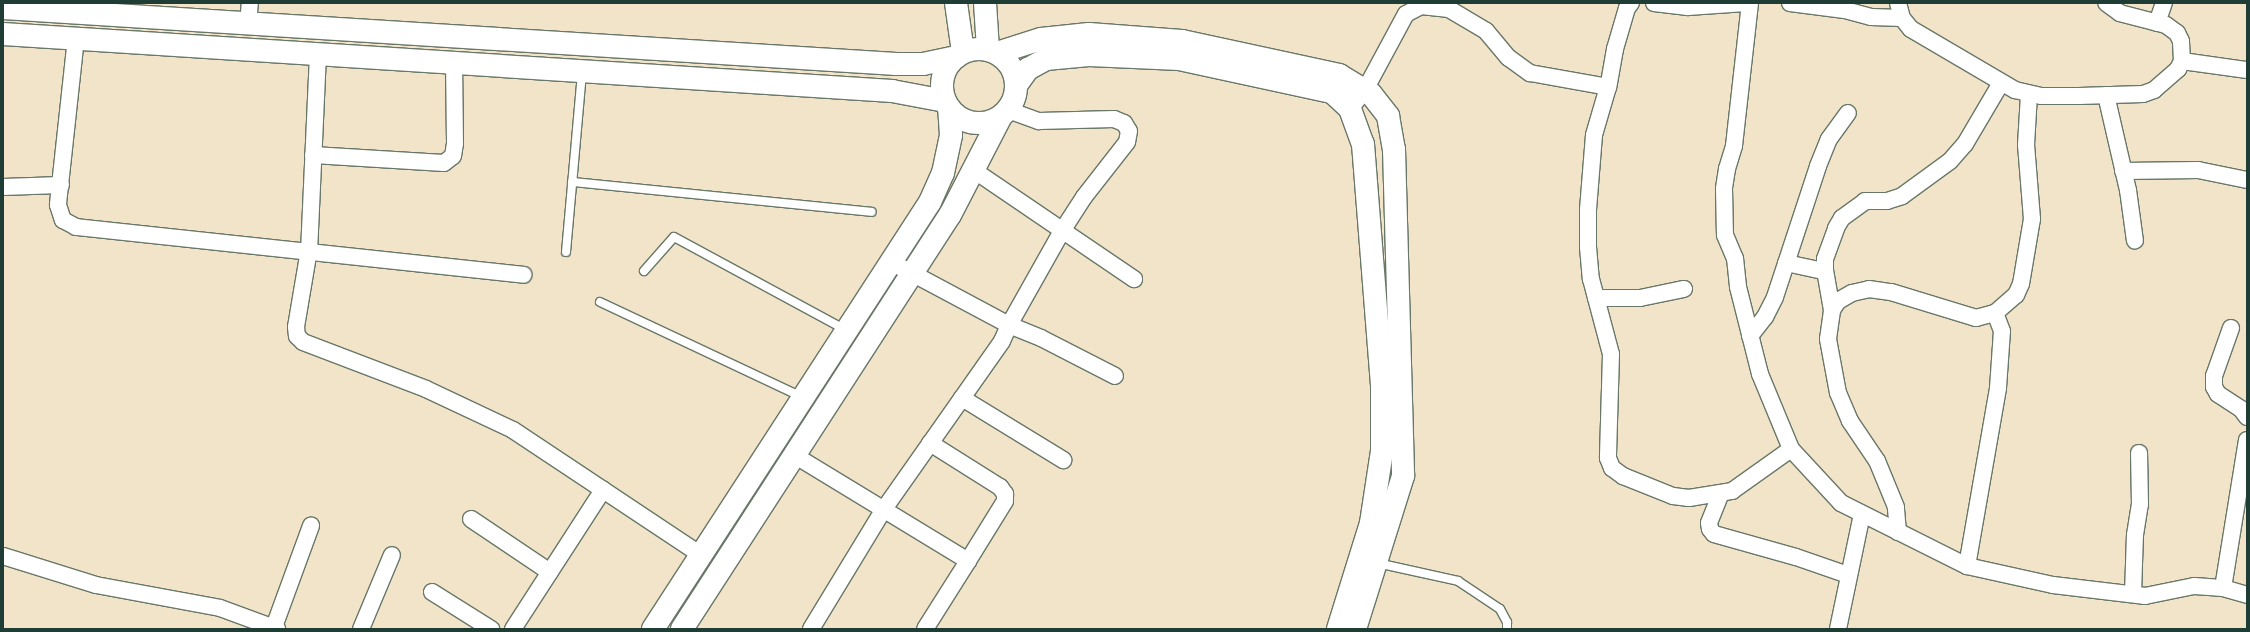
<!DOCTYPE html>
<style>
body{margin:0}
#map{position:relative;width:2250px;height:632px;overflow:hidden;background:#f1e4c8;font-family:Itim,sans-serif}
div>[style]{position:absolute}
.roads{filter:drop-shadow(1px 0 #687768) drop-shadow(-1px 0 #687768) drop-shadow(0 1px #687768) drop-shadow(0 -1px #687768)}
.lane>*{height:8px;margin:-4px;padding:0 4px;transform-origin:4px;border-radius:4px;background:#fff}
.street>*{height:16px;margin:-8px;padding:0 8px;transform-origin:8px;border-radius:8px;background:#fff}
.secondary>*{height:22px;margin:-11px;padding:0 11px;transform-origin:11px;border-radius:11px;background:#fff}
.secondary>.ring{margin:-11px;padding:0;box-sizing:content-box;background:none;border:22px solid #fff;border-radius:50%}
span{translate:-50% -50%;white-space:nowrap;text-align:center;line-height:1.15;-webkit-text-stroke:4px #fff;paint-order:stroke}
.frame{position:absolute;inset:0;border:4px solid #1f3d34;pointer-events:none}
</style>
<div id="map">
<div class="roads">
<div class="lane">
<div style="left:572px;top:182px;width:301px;rotate:5.7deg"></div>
<div style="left:566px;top:252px;width:181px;rotate:-84.9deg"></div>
<div style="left:644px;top:271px;width:45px;rotate:-48.6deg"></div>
<div style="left:674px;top:237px;width:196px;rotate:28.4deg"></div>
<div style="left:600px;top:302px;width:223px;rotate:25.2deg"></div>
<div style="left:1377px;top:563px;width:83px;rotate:12.5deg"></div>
<div style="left:1458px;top:581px;width:50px;rotate:33.7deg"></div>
<div style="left:1500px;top:609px;width:15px;rotate:62deg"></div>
<div style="left:1507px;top:622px;width:7px;rotate:90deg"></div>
</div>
<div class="street">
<div style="left:1631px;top:3px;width:6px;rotate:129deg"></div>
<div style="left:1627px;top:8px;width:43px;rotate:106.3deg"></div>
<div style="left:1615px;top:49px;width:39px;rotate:100deg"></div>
<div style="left:1608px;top:87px;width:50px;rotate:106.3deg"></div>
<div style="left:1594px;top:135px;width:75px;rotate:94.6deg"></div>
<div style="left:1588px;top:210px;width:37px;rotate:90deg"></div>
<div style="left:1588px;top:247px;width:32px;rotate:85deg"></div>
<div style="left:1591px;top:279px;width:78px;rotate:75.1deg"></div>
<div style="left:1611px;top:354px;width:104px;rotate:91.7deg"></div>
<div style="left:1608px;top:458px;width:11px;rotate:68deg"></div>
<div style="left:1612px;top:468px;width:14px;rotate:36deg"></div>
<div style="left:1623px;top:476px;width:54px;rotate:21.8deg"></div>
<div style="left:1673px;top:496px;width:16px;rotate:7deg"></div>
<div style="left:1689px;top:498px;width:44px;rotate:-9.2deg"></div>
<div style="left:1732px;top:491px;width:72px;rotate:-35.4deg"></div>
<div style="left:1654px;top:3px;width:34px;rotate:7deg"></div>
<div style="left:1688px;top:7px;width:58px;rotate:-3.9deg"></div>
<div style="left:1750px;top:3px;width:144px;rotate:96.4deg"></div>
<div style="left:1734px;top:146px;width:24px;rotate:107deg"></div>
<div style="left:1727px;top:169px;width:20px;rotate:99deg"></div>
<div style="left:1724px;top:189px;width:46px;rotate:88.8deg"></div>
<div style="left:1725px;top:235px;width:25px;rotate:67deg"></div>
<div style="left:1735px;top:258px;width:29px;rotate:84deg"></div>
<div style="left:1738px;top:287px;width:90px;rotate:75.8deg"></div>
<div style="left:1760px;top:374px;width:81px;rotate:67.5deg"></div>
<div style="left:1791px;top:449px;width:74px;rotate:47.2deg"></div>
<div style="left:1841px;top:503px;width:141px;rotate:26.6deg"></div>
<div style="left:1967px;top:566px;width:88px;rotate:12.5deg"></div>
<div style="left:2053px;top:585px;width:93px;rotate:6.8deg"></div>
<div style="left:2145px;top:596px;width:50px;rotate:-11.5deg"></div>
<div style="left:2194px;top:586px;width:29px;rotate:4deg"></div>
<div style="left:2223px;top:588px;width:25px;rotate:16deg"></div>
<div style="left:1790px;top:3px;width:55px;rotate:7.3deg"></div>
<div style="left:1845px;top:10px;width:27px;rotate:15deg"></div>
<div style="left:1871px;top:17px;width:31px;rotate:2deg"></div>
<div style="left:1898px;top:3px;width:16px;rotate:75deg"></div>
<div style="left:1902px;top:18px;width:14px;rotate:51deg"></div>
<div style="left:1911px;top:29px;width:121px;rotate:30.4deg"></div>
<div style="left:2015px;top:90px;width:27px;rotate:13deg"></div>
<div style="left:2041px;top:96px;width:38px"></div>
<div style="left:2079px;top:96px;width:64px;rotate:-1.8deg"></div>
<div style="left:2143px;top:94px;width:12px;rotate:-20deg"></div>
<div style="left:2154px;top:90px;width:32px;rotate:-41deg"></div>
<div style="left:2178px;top:69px;width:9px;rotate:-63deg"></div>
<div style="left:2182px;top:61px;width:20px;rotate:-93deg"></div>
<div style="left:2181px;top:41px;width:9px;rotate:-117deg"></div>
<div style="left:2177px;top:33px;width:14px;rotate:-144deg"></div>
<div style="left:2166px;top:25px;width:48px;rotate:-165.4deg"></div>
<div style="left:2120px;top:13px;width:17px;rotate:-144deg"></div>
<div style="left:2157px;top:23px;width:21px;rotate:-71deg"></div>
<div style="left:248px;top:24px;width:21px;rotate:-85deg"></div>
<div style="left:76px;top:38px;width:168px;rotate:96.2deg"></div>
<div style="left:58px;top:205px;width:16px;rotate:72deg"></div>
<div style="left:63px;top:220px;width:15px;rotate:28deg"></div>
<div style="left:76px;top:227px;width:450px;rotate:6.1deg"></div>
<div style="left:318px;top:54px;width:196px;rotate:92.6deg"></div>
<div style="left:309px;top:250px;width:78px;rotate:99.6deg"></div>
<div style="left:296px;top:327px;width:9px;rotate:84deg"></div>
<div style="left:297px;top:336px;width:8px;rotate:45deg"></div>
<div style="left:303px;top:342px;width:132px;rotate:20.9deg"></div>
<div style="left:426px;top:389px;width:96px;rotate:25.2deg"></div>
<div style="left:513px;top:430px;width:226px;rotate:33.6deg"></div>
<div style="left:2182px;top:61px;width:66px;rotate:7.9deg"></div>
<div style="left:2106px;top:95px;width:98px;rotate:77deg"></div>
<div style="left:2128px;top:190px;width:51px;rotate:82.2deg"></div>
<div style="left:1350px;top:109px;width:24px;rotate:-52deg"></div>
<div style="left:1365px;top:90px;width:86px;rotate:-61.7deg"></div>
<div style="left:1406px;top:14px;width:17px;rotate:-28deg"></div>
<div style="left:1421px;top:6px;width:28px;rotate:6deg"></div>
<div style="left:1449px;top:9px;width:43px;rotate:30.7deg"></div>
<div style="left:1486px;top:31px;width:35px;rotate:50deg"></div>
<div style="left:1509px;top:58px;width:26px;rotate:36deg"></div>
<div style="left:1530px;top:73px;width:79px;rotate:10.2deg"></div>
<div style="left:1008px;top:110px;width:33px;rotate:20deg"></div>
<div style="left:1039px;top:121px;width:75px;rotate:-1.5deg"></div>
<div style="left:1114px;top:119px;width:11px;rotate:22deg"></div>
<div style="left:1124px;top:123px;width:9px;rotate:58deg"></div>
<div style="left:1129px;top:131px;width:11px;rotate:100deg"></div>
<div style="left:1127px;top:142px;width:70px;rotate:128deg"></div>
<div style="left:1084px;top:197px;width:40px;rotate:122.9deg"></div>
<div style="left:1062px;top:231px;width:108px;rotate:119.4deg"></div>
<div style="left:1009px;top:325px;width:35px;rotate:22deg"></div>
<div style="left:1041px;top:338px;width:83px;rotate:27.2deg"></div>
<div style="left:313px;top:155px;width:131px;rotate:3.5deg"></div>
<div style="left:444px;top:163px;width:11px;rotate:-38deg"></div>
<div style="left:453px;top:156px;width:13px;rotate:-81deg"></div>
<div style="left:455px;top:143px;width:81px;rotate:-90.7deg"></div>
<div style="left:972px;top:169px;width:196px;rotate:34.2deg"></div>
<div style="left:2123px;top:171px;width:75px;rotate:-0.8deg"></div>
<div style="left:2198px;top:170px;width:50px;rotate:11.5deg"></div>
<div style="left:3px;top:187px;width:58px;rotate:-2deg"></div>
<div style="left:1786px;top:263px;width:40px;rotate:12deg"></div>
<div style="left:1596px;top:298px;width:44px"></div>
<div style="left:1640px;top:298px;width:45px;rotate:-11.6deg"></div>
<div style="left:1832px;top:310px;width:40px;rotate:-100deg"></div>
<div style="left:1825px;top:271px;width:12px;rotate:-90deg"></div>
<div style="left:1825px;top:259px;width:33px;rotate:-70deg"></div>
<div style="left:1836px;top:228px;width:12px;rotate:-59deg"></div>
<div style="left:1842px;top:218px;width:29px;rotate:-36deg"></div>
<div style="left:1865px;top:201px;width:22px"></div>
<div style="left:1887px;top:201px;width:16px;rotate:-18deg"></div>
<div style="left:1902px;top:196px;width:59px;rotate:-36.1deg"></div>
<div style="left:1950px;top:161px;width:23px;rotate:-49deg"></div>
<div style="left:1965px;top:144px;width:71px;rotate:-59.5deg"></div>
<div style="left:2231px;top:328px;width:51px;rotate:109.5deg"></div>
<div style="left:2214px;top:376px;width:11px;rotate:90deg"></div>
<div style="left:2214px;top:387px;width:8px;rotate:60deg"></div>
<div style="left:2218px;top:394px;width:27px;rotate:33deg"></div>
<div style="left:2241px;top:409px;width:10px;rotate:53deg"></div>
<div style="left:1750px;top:336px;width:24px;rotate:-52deg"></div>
<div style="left:1765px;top:317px;width:22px;rotate:-63deg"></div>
<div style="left:1775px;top:297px;width:138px;rotate:-71.8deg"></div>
<div style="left:1818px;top:166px;width:29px;rotate:-68deg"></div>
<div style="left:1829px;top:139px;width:32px;rotate:-54deg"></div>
<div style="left:962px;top:398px;width:119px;rotate:31.5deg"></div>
<div style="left:930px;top:443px;width:83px;rotate:32.2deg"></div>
<div style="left:1000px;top:487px;width:9px;rotate:54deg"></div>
<div style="left:1005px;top:494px;width:7px;rotate:90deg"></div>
<div style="left:1005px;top:501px;width:70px;rotate:121.7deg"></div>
<div style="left:794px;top:455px;width:204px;rotate:31.3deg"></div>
<div style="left:968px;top:561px;width:80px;rotate:122.3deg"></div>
<div style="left:1721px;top:493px;width:32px;rotate:112deg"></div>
<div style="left:1709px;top:523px;width:6px;rotate:81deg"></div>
<div style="left:1710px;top:529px;width:6px;rotate:51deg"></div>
<div style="left:1714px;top:534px;width:85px;rotate:15.7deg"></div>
<div style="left:1796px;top:557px;width:55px;rotate:19.1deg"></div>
<div style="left:471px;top:519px;width:95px;rotate:33.9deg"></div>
<div style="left:1898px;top:532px;width:25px;rotate:-95deg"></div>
<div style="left:1896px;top:507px;width:50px;rotate:-112.4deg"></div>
<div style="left:1877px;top:461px;width:48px;rotate:-124deg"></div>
<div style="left:1850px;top:421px;width:30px;rotate:-113deg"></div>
<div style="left:1838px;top:393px;width:55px;rotate:-100.5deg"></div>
<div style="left:1828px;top:339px;width:29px;rotate:-82deg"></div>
<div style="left:1832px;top:310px;width:11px;rotate:-56deg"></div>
<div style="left:1838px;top:301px;width:16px;rotate:-30deg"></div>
<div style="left:1852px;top:293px;width:17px;rotate:-13deg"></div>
<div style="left:1869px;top:289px;width:22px;rotate:8deg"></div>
<div style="left:1891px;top:292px;width:89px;rotate:17deg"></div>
<div style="left:1976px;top:318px;width:20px;rotate:-15deg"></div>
<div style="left:1995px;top:313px;width:28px;rotate:-41deg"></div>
<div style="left:2016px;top:295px;width:12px;rotate:-66deg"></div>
<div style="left:2021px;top:284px;width:66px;rotate:-80.4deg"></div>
<div style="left:2032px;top:219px;width:74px;rotate:-94.6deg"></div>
<div style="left:2026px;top:145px;width:51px;rotate:-86.6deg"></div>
<div style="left:3px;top:556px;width:97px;rotate:17.3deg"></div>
<div style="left:96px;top:585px;width:126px;rotate:10.5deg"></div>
<div style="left:220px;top:608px;width:61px;rotate:20.2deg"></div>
<div style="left:1967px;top:566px;width:181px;rotate:-80.1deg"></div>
<div style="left:1998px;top:388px;width:57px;rotate:-86deg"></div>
<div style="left:2002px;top:331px;width:19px;rotate:-111deg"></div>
<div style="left:2223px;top:588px;width:150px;rotate:-80.8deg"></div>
<div style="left:432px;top:592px;width:70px;rotate:32.1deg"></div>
<div style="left:2133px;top:594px;width:59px;rotate:-88.1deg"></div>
<div style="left:2135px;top:535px;width:31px;rotate:-81deg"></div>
<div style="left:2140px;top:504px;width:51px;rotate:-91.1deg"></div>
<div style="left:274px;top:627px;width:108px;rotate:-69.9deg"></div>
<div style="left:361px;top:629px;width:80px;rotate:-67.3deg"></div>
<div style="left:513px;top:629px;width:166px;rotate:-57.1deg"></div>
<div style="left:811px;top:629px;width:140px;rotate:-58.7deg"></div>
<div style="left:884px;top:509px;width:205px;rotate:-54.9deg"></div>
<div style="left:1002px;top:341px;width:17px;rotate:-66deg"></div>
<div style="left:1009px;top:325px;width:134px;rotate:-151.9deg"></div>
<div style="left:1838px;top:629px;width:117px;rotate:-78.2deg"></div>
</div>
<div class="secondary">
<div style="left:956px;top:3px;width:49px;rotate:81.9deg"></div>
<div style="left:985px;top:3px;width:47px;rotate:86.3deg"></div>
<div style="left:3px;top:8px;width:895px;rotate:3.59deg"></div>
<div style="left:896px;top:64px;width:27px"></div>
<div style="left:923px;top:64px;width:34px;rotate:-12deg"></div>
<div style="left:3px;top:34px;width:891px;rotate:3.67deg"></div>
<div style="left:892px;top:91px;width:54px;rotate:10.7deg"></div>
<div class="ring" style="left:942px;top:49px;width:52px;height:52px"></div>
<div style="left:997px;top:53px;width:46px;rotate:-17.7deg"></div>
<div style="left:1041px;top:39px;width:48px;rotate:-5.9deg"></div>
<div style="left:1089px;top:34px;width:93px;rotate:4.3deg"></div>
<div style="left:1182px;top:41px;width:161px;rotate:12.2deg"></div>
<div style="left:1339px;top:75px;width:37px;rotate:31deg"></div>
<div style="left:1371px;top:94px;width:28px;rotate:52deg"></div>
<div style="left:1388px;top:116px;width:34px;rotate:80deg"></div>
<div style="left:1394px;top:149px;width:327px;rotate:88.4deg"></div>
<div style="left:1403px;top:476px;width:160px;rotate:107.4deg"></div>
<div style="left:1017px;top:84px;width:19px;rotate:-54deg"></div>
<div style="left:1028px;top:69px;width:21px;rotate:-29deg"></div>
<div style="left:1046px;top:59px;width:43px;rotate:-5.3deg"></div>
<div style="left:1089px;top:55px;width:90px;rotate:2.5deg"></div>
<div style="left:1179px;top:59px;width:157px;rotate:12.2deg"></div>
<div style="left:1332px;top:92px;width:25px;rotate:43deg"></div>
<div style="left:1350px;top:109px;width:37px;rotate:70deg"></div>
<div style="left:1363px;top:144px;width:245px;rotate:85.5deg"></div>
<div style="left:1382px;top:388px;width:63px;rotate:90deg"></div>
<div style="left:1382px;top:451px;width:73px;rotate:98.7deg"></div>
<div style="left:1371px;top:523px;width:111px;rotate:107.3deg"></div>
<div style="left:653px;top:629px;width:509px;rotate:-57.03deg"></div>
<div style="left:930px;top:202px;width:32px;rotate:-66deg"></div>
<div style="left:943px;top:173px;width:39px;rotate:-78deg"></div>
<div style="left:951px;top:135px;width:26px;rotate:-94deg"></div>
<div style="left:682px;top:629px;width:493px;rotate:-57.1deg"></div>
<div style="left:950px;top:215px;width:111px;rotate:-62.7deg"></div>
</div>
</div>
<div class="frame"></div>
</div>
